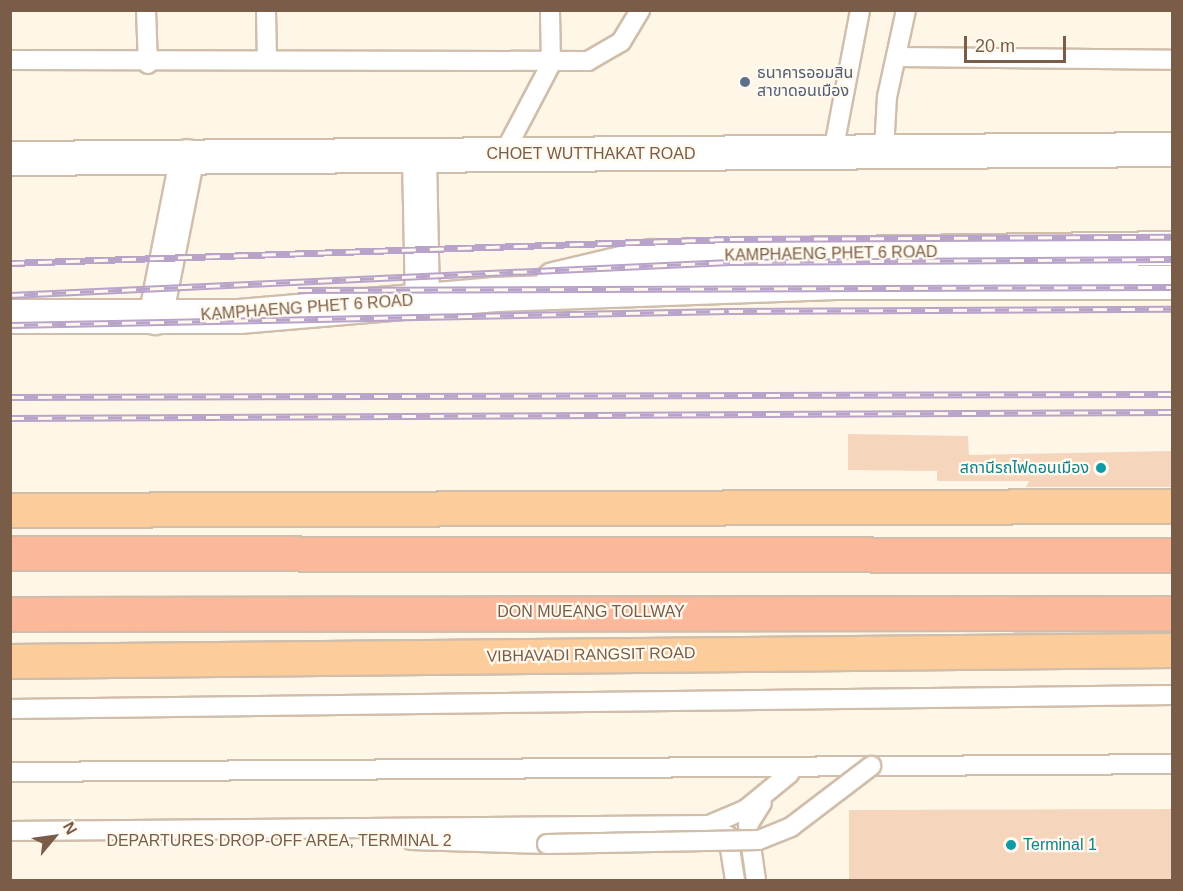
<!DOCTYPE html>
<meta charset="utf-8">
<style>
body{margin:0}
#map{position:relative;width:1183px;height:891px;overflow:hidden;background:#fef6e7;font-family:Helvetica,"Noto Sans Thai",sans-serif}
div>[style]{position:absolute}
.building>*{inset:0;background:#f5d6bd}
.roads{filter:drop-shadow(2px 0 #d0beab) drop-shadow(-2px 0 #d0beab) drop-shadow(0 2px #d0beab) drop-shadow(0 -2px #d0beab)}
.service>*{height:18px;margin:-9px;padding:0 9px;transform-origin:9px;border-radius:9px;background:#fff}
.secondary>*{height:33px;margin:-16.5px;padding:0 16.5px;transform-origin:16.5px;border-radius:16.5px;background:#fff}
.trunk>*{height:33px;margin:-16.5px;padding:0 16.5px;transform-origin:16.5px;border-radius:16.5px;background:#fdcc9b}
.motorway>*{height:33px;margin:-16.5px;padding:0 16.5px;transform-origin:16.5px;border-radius:16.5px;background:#fbb89a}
.rail>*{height:7px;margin-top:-3.5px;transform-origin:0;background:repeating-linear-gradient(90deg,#fff9ee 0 14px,#b9a3c9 0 28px);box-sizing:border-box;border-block:2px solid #b9a3c9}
.bridges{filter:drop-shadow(2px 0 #d0beab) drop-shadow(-2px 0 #d0beab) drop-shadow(0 2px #d0beab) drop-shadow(0 -2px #d0beab)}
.service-bridge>*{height:18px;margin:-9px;padding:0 9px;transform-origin:9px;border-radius:9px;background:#fff}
.dots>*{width:16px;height:16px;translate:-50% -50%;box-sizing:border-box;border:3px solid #fff9ee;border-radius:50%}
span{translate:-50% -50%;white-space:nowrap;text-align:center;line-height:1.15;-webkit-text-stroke:4.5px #fff9ee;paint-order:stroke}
.service-label{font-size:16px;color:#4e5e75}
.left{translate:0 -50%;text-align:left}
.street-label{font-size:16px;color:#795d49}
.culture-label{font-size:16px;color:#0d838f}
.right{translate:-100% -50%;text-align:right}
.frame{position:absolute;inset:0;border:12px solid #795d49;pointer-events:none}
.north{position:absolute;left:24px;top:807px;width:60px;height:60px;-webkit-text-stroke:4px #fff9ee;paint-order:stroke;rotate:61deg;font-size:16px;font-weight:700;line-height:24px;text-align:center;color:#795d49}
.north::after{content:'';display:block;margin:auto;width:21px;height:27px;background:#795d49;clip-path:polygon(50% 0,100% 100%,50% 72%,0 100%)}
.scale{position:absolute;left:964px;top:36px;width:102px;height:27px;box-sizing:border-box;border:3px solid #795d49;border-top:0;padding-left:8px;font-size:18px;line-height:21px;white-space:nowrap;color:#795d49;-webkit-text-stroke:4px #fff9ee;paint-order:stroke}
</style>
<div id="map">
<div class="building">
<div style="clip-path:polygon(848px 434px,968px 436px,969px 455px,1173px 451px,1173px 487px,1026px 487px,1029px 481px,937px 481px,937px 471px,848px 470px)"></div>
<div style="clip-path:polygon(1173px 809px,1173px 880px,849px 880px,849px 810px)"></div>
</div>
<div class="roads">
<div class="service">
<div style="left:146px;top:10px;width:54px;rotate:87.9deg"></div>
<div style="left:266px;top:10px;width:50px;rotate:88.9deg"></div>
<div style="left:898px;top:57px;width:274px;rotate:0.6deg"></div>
<div style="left:10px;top:60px;width:578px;rotate:0.1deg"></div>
<div style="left:588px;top:61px;width:38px;rotate:-30deg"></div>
<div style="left:621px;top:42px;width:37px;rotate:-59deg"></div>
<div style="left:884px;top:150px;width:53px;rotate:-86.8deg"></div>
<div style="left:887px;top:97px;width:89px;rotate:-77.7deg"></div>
<div style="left:833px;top:152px;width:145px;rotate:-79.2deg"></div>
<div style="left:504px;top:153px;width:101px;rotate:-62.2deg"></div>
<div style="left:551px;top:64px;width:54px;rotate:-91.1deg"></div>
<div style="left:10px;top:709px;width:1162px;rotate:-0.69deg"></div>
<div style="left:10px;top:772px;width:1162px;rotate:-0.39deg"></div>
<div style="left:718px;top:830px;width:12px;rotate:31deg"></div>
<div style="left:728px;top:836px;width:45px;rotate:81deg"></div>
<div style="left:10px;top:831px;width:699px;rotate:-0.49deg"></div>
<div style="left:709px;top:825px;width:39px;rotate:-23deg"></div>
<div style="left:745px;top:810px;width:58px;rotate:-39.4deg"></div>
<div style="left:411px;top:840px;width:136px;rotate:1.7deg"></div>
<div style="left:756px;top:880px;width:56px;rotate:-98.3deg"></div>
<div style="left:748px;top:825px;width:26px;rotate:-58deg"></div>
</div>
<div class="secondary">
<div style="left:10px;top:158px;width:1162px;rotate:-0.44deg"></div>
<div style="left:419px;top:158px;width:141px;rotate:88.8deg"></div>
<div style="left:553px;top:279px;width:100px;rotate:-13.3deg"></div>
<div style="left:650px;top:256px;width:522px;rotate:-0.88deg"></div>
<div style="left:10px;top:316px;width:229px"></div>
<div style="left:239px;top:316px;width:257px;rotate:-4.9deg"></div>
<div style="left:495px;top:294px;width:341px;rotate:-2deg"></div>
<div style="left:836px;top:282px;width:336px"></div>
<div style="left:155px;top:317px;width:164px;rotate:-78.8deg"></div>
</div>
<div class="trunk">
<div style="left:10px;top:510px;width:1162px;rotate:-0.2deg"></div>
<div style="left:10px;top:661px;width:1162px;rotate:-0.54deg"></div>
</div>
<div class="motorway">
<div style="left:10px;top:553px;width:1162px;rotate:0.1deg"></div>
<div style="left:10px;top:614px;width:1162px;rotate:-0.05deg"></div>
</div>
</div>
<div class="rail">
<div style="left:10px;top:263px;width:720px;rotate:-1.91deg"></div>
<div style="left:730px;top:239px;width:442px;rotate:-0.3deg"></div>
<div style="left:298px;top:290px;width:874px;rotate:-0.2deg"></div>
<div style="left:10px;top:295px;width:721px;rotate:-2.62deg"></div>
<div style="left:730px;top:262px;width:442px;rotate:-0.4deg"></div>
<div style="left:10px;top:325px;width:719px;rotate:-1.12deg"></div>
<div style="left:729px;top:311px;width:443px;rotate:-0.3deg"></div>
<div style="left:10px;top:397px;width:1162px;rotate:-0.15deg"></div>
<div style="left:10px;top:418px;width:1162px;rotate:-0.3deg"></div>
</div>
<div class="bridges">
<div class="service-bridge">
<div style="left:547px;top:844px;width:212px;rotate:-1.1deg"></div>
<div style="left:759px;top:840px;width:35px;rotate:-22deg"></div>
<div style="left:791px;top:827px;width:101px;rotate:-37.3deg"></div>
</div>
</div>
<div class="dots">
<div style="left:745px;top:82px;background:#5c6f8a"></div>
<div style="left:1101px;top:468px;background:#0f9aa8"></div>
<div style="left:1011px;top:845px;background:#0f9aa8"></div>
</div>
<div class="service-label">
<span class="left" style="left:757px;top:82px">ธนาคารออมสิน<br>สาขาดอนเมือง</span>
</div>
<div class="street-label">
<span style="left:591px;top:154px">CHOET WUTTHAKAT ROAD</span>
<span style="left:831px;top:254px;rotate:-1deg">KAMPHAENG PHET 6 ROAD</span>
<span style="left:307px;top:308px;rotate:-4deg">KAMPHAENG PHET 6 ROAD</span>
<span style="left:591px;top:612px">DON MUEANG TOLLWAY</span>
<span style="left:591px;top:655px;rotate:-1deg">VIBHAVADI RANGSIT ROAD</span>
<span style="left:279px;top:841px">DEPARTURES DROP-OFF AREA, TERMINAL 2</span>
</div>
<div class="culture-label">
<span class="right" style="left:1089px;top:468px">สถานีรถไฟดอนเมือง</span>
<span class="left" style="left:1023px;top:845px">Terminal 1</span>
</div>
<div class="frame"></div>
<div class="north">N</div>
<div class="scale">20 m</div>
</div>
